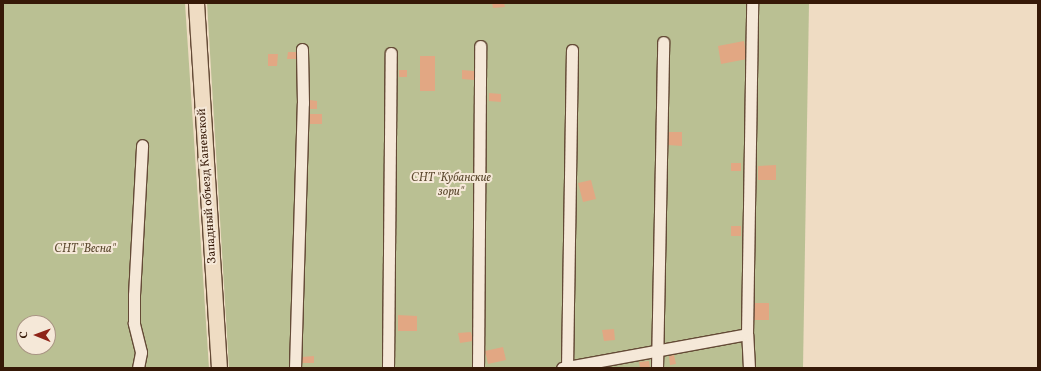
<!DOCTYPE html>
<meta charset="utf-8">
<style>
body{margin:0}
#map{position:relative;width:1041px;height:371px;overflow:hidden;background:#efdcc3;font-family:Vollkorn,serif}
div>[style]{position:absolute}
.green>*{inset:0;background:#bac093}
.building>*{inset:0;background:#e2a783}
.roads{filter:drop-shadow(1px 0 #644a36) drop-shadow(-1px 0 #644a36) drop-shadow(0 1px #644a36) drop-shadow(0 -1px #644a36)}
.minor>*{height:11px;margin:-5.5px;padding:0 5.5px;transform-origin:5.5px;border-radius:5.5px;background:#f5e8d8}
.major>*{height:15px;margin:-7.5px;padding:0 7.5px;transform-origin:7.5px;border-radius:7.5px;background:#efdcc3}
span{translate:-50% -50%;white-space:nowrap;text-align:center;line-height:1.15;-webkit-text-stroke:4px #f5e8d8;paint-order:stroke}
.park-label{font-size:12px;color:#5e4b31;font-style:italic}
.street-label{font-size:12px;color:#361907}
.frame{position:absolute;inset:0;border:4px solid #361907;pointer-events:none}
.north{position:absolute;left:16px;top:315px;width:40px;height:40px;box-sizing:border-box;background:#f5e8d8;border:1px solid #a99584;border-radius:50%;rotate:271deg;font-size:11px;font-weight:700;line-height:16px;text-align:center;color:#361907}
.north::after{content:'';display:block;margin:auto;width:14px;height:18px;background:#8f2418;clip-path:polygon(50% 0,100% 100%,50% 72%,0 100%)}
</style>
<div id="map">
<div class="green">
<div style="clip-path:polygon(evenodd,3px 3px,185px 3px,209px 368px,3px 368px,3px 3px,24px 323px,48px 323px,48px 347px,24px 347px,24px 323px)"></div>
<div style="clip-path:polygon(207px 3px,809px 3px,803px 368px,229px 368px)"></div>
</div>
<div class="building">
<div style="clip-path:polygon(492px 3px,504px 3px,505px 7px,493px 8px)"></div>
<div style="clip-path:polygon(744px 41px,747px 59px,721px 64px,718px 46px)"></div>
<div style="clip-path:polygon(288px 52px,296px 52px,296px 59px,287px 59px)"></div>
<div style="clip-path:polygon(268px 54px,278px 54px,277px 66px,268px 66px)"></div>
<div style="clip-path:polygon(420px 56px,435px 56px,435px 91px,420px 91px)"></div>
<div style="clip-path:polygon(399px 70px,407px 70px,407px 77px,399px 77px)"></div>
<div style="clip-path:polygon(462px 70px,474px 71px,474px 80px,462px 79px)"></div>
<div style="clip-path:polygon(489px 93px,501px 94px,501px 102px,489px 101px)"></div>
<div style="clip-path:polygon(310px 100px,317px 101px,317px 109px,309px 109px)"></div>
<div style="clip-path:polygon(310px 114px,322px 114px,322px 124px,310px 124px)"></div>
<div style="clip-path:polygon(668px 132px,682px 132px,682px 146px,668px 145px)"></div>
<div style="clip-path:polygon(731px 163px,741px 163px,741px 171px,731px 171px)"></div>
<div style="clip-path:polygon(776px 165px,776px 180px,758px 180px,758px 166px)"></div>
<div style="clip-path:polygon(591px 180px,596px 199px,583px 202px,578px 183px)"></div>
<div style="clip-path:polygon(731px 226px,741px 226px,741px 236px,731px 236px)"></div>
<div style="clip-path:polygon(754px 303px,769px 303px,769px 320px,754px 320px)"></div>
<div style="clip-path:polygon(398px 315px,417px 316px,417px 331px,398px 331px)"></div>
<div style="clip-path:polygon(614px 329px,615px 340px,604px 341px,602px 330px)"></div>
<div style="clip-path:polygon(471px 332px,473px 341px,460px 343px,458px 333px)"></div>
<div style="clip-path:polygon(503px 347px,506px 360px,488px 364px,485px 351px)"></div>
<div style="clip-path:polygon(674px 355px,676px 364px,670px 365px,669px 356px)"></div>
<div style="clip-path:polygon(314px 356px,314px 363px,302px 363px,302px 357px)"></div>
<div style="clip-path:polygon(649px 361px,650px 368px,640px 368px,639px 362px)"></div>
</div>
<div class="roads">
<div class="minor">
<div style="left:138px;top:368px;width:16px;rotate:-79deg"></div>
<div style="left:141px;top:352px;width:30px;rotate:-104deg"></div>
<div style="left:134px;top:323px;width:28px;rotate:-90deg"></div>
<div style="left:134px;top:295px;width:150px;rotate:-86.9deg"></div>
<div style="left:295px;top:368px;width:265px;rotate:-88.3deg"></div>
<div style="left:303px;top:103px;width:54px;rotate:-91.1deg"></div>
<div style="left:388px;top:368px;width:315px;rotate:-89.5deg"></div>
<div style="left:478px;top:368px;width:322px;rotate:-89.6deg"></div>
<div style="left:562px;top:368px;width:188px;rotate:-10.4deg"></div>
<div style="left:567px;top:368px;width:318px;rotate:-89.1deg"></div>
<div style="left:657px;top:368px;width:326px;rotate:-88.9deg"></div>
<div style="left:749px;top:368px;width:34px;rotate:-93deg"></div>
<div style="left:747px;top:334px;width:331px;rotate:-89.1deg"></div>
</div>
<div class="major">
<div style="left:196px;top:3px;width:366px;rotate:86.4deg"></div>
</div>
</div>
<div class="park-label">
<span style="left:451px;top:186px">СНТ "Кубанские<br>зори"</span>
<span style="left:85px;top:250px">СНТ "Весна"</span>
</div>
<div class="street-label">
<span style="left:208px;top:186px;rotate:-94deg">Западный объезд Каневской</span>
</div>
<div class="frame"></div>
<div class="north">С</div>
</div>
